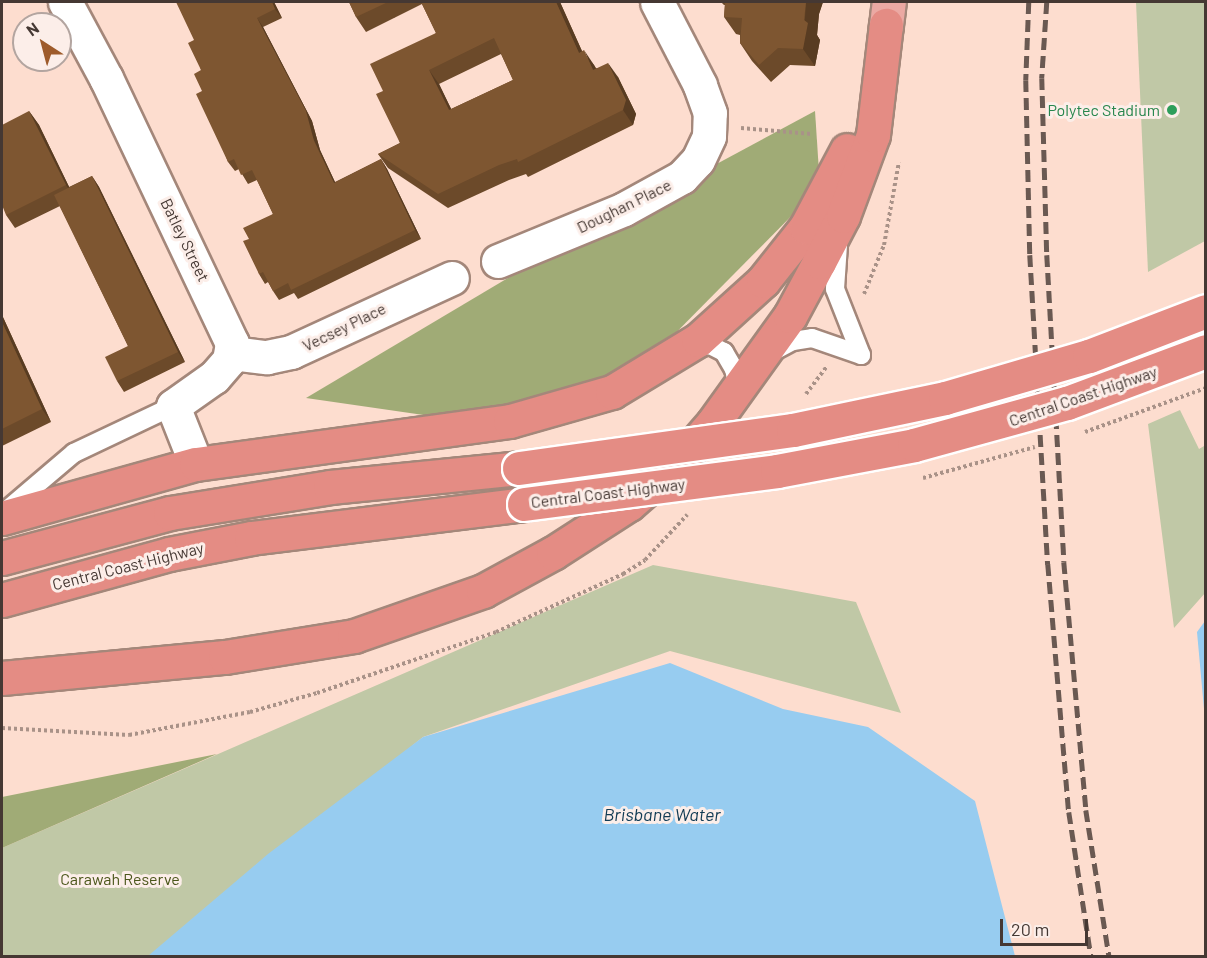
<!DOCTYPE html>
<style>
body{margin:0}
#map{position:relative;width:1207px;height:958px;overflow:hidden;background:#fdddcf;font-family:Barlow,sans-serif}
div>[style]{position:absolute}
.green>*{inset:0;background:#c0c8a6}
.forest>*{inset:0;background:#a0ab76}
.water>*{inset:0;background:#97ccf0}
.path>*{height:4px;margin-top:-2px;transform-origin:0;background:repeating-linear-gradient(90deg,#a99288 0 3px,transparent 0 6px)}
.roads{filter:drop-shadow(2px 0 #a4877a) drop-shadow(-2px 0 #a4877a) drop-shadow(0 2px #a4877a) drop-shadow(0 -2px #a4877a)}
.service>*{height:18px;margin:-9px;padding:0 9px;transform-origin:9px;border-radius:9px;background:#fff}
.minor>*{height:33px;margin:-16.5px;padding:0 16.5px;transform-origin:16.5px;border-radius:16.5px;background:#fff}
.primary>*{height:33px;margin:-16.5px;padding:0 16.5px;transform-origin:16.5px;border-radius:16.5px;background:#eba9a3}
.trunk>*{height:33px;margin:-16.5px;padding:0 16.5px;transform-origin:16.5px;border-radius:16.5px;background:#e48c84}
.rail>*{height:4.5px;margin-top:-2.25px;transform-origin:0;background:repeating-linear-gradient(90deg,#6a5952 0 12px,transparent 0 18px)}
.path-bridge>*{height:4px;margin-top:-2px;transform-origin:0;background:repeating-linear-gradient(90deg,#a99288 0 3px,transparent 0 6px)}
.bridges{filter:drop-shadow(2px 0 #fff) drop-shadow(-2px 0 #fff) drop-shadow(0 2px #fff) drop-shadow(0 -2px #fff)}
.trunk-bridge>*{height:33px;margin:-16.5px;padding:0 16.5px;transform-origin:16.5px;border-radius:16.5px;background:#e48c84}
.wall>*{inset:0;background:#6c4a2a}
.shaded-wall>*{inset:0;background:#583c22}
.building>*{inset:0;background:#7e5631}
.dots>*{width:16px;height:16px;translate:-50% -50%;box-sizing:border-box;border:3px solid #fceee9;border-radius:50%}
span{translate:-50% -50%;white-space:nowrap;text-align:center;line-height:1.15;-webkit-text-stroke:6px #fceee9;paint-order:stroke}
.leisure-label{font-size:16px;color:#27864d}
.right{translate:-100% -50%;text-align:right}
.street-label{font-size:16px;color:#453833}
.park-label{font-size:16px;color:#4b561a}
.water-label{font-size:18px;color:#113b54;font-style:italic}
.frame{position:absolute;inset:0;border:3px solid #453833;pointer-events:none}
.north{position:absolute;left:12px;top:12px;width:60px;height:60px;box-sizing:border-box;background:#fceee9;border:2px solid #b3a5a0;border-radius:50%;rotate:324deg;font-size:16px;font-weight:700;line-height:24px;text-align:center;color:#453833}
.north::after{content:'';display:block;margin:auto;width:21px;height:27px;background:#9e5b2b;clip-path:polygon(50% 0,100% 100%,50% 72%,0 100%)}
.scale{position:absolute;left:1000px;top:919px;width:88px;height:27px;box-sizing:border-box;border:3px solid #453833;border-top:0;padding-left:8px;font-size:18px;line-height:21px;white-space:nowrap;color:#453833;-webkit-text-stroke:4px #fceee9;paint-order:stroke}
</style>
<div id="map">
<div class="green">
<div style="clip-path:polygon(1136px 2px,1206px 2px,1205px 241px,1148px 272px)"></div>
<div style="clip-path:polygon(1180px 410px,1199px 449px,1204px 446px,1205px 454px,1206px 592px,1174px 628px,1148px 424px)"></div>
<div style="clip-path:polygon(653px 565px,856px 602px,901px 713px,670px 651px,423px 737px,151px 956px,2px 956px,2px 848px)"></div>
</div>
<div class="forest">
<div style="clip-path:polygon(815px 111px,820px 187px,644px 365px,472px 422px,306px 398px,540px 259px)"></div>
<div style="clip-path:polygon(217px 754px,2px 848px,2px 797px)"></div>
</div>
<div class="water">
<div style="clip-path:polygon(1205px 621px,1205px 720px,1197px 632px)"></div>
<div style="clip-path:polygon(670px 663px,783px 709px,868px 727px,975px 801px,1015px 956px,148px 956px,268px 854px,423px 737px)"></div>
</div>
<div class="path">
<div style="left:741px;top:128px;width:71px;rotate:4.8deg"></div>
<div style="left:864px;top:294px;width:53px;rotate:-67.8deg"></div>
<div style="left:884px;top:245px;width:84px;rotate:-79.8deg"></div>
<div style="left:806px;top:394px;width:34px;rotate:-53deg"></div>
<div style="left:2px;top:728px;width:127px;rotate:3.2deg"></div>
<div style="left:129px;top:735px;width:123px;rotate:-10.8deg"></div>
<div style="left:250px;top:712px;width:70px;rotate:-15.8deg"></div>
<div style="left:317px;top:693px;width:189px;rotate:-18.8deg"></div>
<div style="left:496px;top:632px;width:140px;rotate:-24.5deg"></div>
<div style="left:623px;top:574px;width:26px;rotate:-32deg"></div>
<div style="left:645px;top:560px;width:62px;rotate:-47deg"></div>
</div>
<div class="roads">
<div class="service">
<div style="left:838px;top:245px;width:44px;rotate:93.9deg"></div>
<div style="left:835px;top:289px;width:71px;rotate:68.5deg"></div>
<div style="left:691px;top:347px;width:19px;rotate:-6deg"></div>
<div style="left:710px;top:345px;width:16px;rotate:27deg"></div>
<div style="left:724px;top:352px;width:20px;rotate:60deg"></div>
<div style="left:734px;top:369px;width:19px;rotate:78deg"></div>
<div style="left:770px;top:353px;width:26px;rotate:-28deg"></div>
<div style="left:793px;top:341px;width:19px;rotate:-9deg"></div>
<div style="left:812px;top:338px;width:52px;rotate:19.1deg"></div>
<div style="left:8px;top:509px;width:87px;rotate:-40.3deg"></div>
<div style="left:74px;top:453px;width:110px;rotate:-25.4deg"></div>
</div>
<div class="minor">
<div style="left:65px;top:2px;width:86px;rotate:61.7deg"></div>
<div style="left:106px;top:78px;width:293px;rotate:64.6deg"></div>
<div style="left:232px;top:343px;width:17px;rotate:100deg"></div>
<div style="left:229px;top:360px;width:23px;rotate:131deg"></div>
<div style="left:214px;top:377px;width:50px;rotate:144.7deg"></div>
<div style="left:173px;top:406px;width:62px;rotate:68.4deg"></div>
<div style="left:498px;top:261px;width:136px;rotate:-22.4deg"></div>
<div style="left:624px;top:209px;width:66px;rotate:-28.9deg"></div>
<div style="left:682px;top:177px;width:23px;rotate:-47deg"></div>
<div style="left:698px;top:160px;width:26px;rotate:-65deg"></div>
<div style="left:709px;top:136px;width:23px;rotate:-88deg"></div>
<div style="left:710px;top:113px;width:30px;rotate:-110deg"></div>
<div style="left:700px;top:85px;width:93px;rotate:-117.4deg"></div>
<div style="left:232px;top:353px;width:35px;rotate:7deg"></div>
<div style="left:267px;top:357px;width:25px;rotate:-12deg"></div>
<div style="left:291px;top:352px;width:177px;rotate:-24.7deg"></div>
</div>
<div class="primary">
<div style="left:886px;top:25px;width:23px;rotate:-83deg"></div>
</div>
<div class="trunk">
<div style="left:2px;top:518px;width:201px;rotate:-15.6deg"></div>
<div style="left:196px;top:464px;width:317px;rotate:-7.8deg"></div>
<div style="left:510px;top:421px;width:106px;rotate:-15.9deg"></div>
<div style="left:612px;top:392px;width:100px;rotate:-31.2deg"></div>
<div style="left:698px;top:340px;width:88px;rotate:-42.2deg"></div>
<div style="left:763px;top:281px;width:69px;rotate:-51.5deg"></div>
<div style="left:806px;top:227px;width:87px;rotate:-62deg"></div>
<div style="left:2px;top:558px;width:174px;rotate:-15deg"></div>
<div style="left:170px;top:513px;width:162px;rotate:-9.2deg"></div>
<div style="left:330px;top:487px;width:190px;rotate:-5.7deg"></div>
<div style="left:2px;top:600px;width:173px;rotate:-15.4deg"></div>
<div style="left:169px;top:554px;width:84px;rotate:-11deg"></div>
<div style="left:251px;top:538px;width:275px;rotate:-7.1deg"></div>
<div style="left:2px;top:678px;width:224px;rotate:-5.4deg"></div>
<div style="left:225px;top:657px;width:131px;rotate:-9.2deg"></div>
<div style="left:354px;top:636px;width:137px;rotate:-19.2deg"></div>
<div style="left:483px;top:591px;width:80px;rotate:-28.5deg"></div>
<div style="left:553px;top:553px;width:90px;rotate:-32.8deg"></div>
<div style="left:629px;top:504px;width:74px;rotate:-41.2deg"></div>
<div style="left:685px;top:455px;width:43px;rotate:-48.8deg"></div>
<div style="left:713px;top:423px;width:132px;rotate:-54.3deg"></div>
<div style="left:790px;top:316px;width:61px;rotate:-61.8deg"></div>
<div style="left:819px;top:262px;width:52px;rotate:-62.4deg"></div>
<div style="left:843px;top:216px;width:86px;rotate:-69.7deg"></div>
<div style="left:873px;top:135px;width:111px;rotate:-83.3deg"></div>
</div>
</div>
<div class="rail">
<div style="left:1029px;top:2px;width:78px;rotate:92.2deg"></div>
<div style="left:1026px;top:80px;width:175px;rotate:88.7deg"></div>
<div style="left:1030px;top:255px;width:310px;rotate:86.7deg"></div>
<div style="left:1048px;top:564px;width:249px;rotate:85.2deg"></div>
<div style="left:1069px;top:812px;width:146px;rotate:81.3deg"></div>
<div style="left:1047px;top:2px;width:76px;rotate:93.8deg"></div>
<div style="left:1042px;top:78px;width:177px;rotate:88.4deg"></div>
<div style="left:1047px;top:255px;width:307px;rotate:86.8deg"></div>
<div style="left:1064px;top:562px;width:249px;rotate:84.9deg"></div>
<div style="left:1086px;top:810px;width:148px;rotate:81deg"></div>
</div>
<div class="path-bridge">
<div style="left:1085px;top:432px;width:129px;rotate:-20deg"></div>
<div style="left:923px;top:478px;width:116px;rotate:-15.5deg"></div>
</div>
<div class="bridges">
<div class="trunk-bridge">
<div style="left:519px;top:468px;width:277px;rotate:-7.9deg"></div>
<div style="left:793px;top:430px;width:155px;rotate:-11.9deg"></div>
<div style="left:945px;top:398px;width:150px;rotate:-16.3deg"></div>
<div style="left:1089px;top:356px;width:125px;rotate:-21deg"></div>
<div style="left:524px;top:504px;width:255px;rotate:-7.4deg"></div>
<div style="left:777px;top:471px;width:139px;rotate:-10.7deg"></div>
<div style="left:914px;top:445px;width:159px;rotate:-15.4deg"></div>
<div style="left:1067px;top:403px;width:148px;rotate:-20.5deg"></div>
</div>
</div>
<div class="wall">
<div style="clip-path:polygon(274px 2px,282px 18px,263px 27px,312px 121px,320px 150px,335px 182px,381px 159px,387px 169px,421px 239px,298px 299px,294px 293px,279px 300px,273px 291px,268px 282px,265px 284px,259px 274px,249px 239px,273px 214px,257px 180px,248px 184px,239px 169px,235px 171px,228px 162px,202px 91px,201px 70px,194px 40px)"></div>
<div style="clip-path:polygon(evenodd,349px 2px,560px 2px,582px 51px,594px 65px,596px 68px,618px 77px,636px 114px,633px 125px,528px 177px,526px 174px,509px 180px,448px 208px,388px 168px,378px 154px,400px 143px,383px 91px,436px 33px,422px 4px,366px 32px,356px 17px,349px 2px,501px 54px,513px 80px,451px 109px,439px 84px,501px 54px)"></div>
<div style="clip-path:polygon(721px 2px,823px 2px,819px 14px,817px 35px,820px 40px,815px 66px,790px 65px,771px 82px,752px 61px,740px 43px,740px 35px,736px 34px,724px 17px,725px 5px,724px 5px)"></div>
<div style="clip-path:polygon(29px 111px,39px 125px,69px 187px,92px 176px,99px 187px,185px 362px,124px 392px,117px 381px,128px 346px,60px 206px,15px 228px,6px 215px)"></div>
<div style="clip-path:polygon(2px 315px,51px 422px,2px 446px)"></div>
</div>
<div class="shaded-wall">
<div style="clip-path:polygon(272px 2px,274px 2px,282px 18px,275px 9px)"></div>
<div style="clip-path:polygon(556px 2px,560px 2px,589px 67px,579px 53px)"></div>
<div style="clip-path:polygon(806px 2px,823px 2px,819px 14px,817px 35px,820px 40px,815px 66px,803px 49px)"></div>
<div style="clip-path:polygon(257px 18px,263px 27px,312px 121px,320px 150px,340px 193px,334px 183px)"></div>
<div style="clip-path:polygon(584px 50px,594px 65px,603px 84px,593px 70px)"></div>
<div style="clip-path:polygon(608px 63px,618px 77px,636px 114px,633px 125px,623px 110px)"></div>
<div style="clip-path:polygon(429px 70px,439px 84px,459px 125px,449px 110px)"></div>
<div style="clip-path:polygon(29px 111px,39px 125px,75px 199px,66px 185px)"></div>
<div style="clip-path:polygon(381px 159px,387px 169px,421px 239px,415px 230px)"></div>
<div style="clip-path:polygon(92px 176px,99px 187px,185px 362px,178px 352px)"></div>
<div style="clip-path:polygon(2px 315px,51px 422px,42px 409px,2px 322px)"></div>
</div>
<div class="building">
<div style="clip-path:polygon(176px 2px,272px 2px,275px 9px,257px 18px,306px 111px,314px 141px,334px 183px,381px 159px,415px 230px,291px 290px,288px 283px,273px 291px,263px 272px,259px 274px,243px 241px,249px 239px,243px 228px,273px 214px,252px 170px,241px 175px,234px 159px,228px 162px,196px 94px,202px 91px,194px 74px,201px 70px,188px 43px,194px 40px)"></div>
<div style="clip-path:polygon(349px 2px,388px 2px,356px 17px)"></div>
<div style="clip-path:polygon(evenodd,421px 2px,556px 2px,579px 53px,584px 50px,593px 70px,608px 63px,626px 100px,623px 110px,518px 162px,517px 159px,499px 165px,438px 194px,378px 154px,400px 143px,376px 94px,383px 91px,370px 64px,436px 33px,421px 2px,494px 38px,513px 80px,449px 110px,429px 70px,494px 38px)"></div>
<div style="clip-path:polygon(725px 2px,806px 2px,804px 20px,808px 23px,803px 49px,778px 48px,759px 65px,740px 43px,742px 18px,724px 17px)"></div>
<div style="clip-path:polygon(29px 111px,66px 185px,6px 215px,2px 205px,2px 125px)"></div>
<div style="clip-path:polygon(92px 176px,178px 352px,117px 381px,105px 357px,128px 346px,54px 195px)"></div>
<div style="clip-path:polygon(2px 322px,42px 409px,2px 429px)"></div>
</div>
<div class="dots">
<div style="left:1172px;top:110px;background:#2e9e5b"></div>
</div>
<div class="leisure-label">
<span class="right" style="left:1160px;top:110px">Polytec Stadium</span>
</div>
<div class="street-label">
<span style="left:624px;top:206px;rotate:-26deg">Doughan Place</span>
<span style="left:185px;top:240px;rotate:64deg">Batley Street</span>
<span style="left:344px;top:327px;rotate:-26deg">Vecsey Place</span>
<span style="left:1083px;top:396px;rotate:-19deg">Central Coast Highway</span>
<span style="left:608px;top:493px;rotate:-7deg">Central Coast Highway</span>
<span style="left:128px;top:566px;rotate:-14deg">Central Coast Highway</span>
</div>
<div class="park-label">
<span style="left:120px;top:879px">Carawah Reserve</span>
</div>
<div class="water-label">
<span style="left:662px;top:814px">Brisbane Water</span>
</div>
<div class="frame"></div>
<div class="north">N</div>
<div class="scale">20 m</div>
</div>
